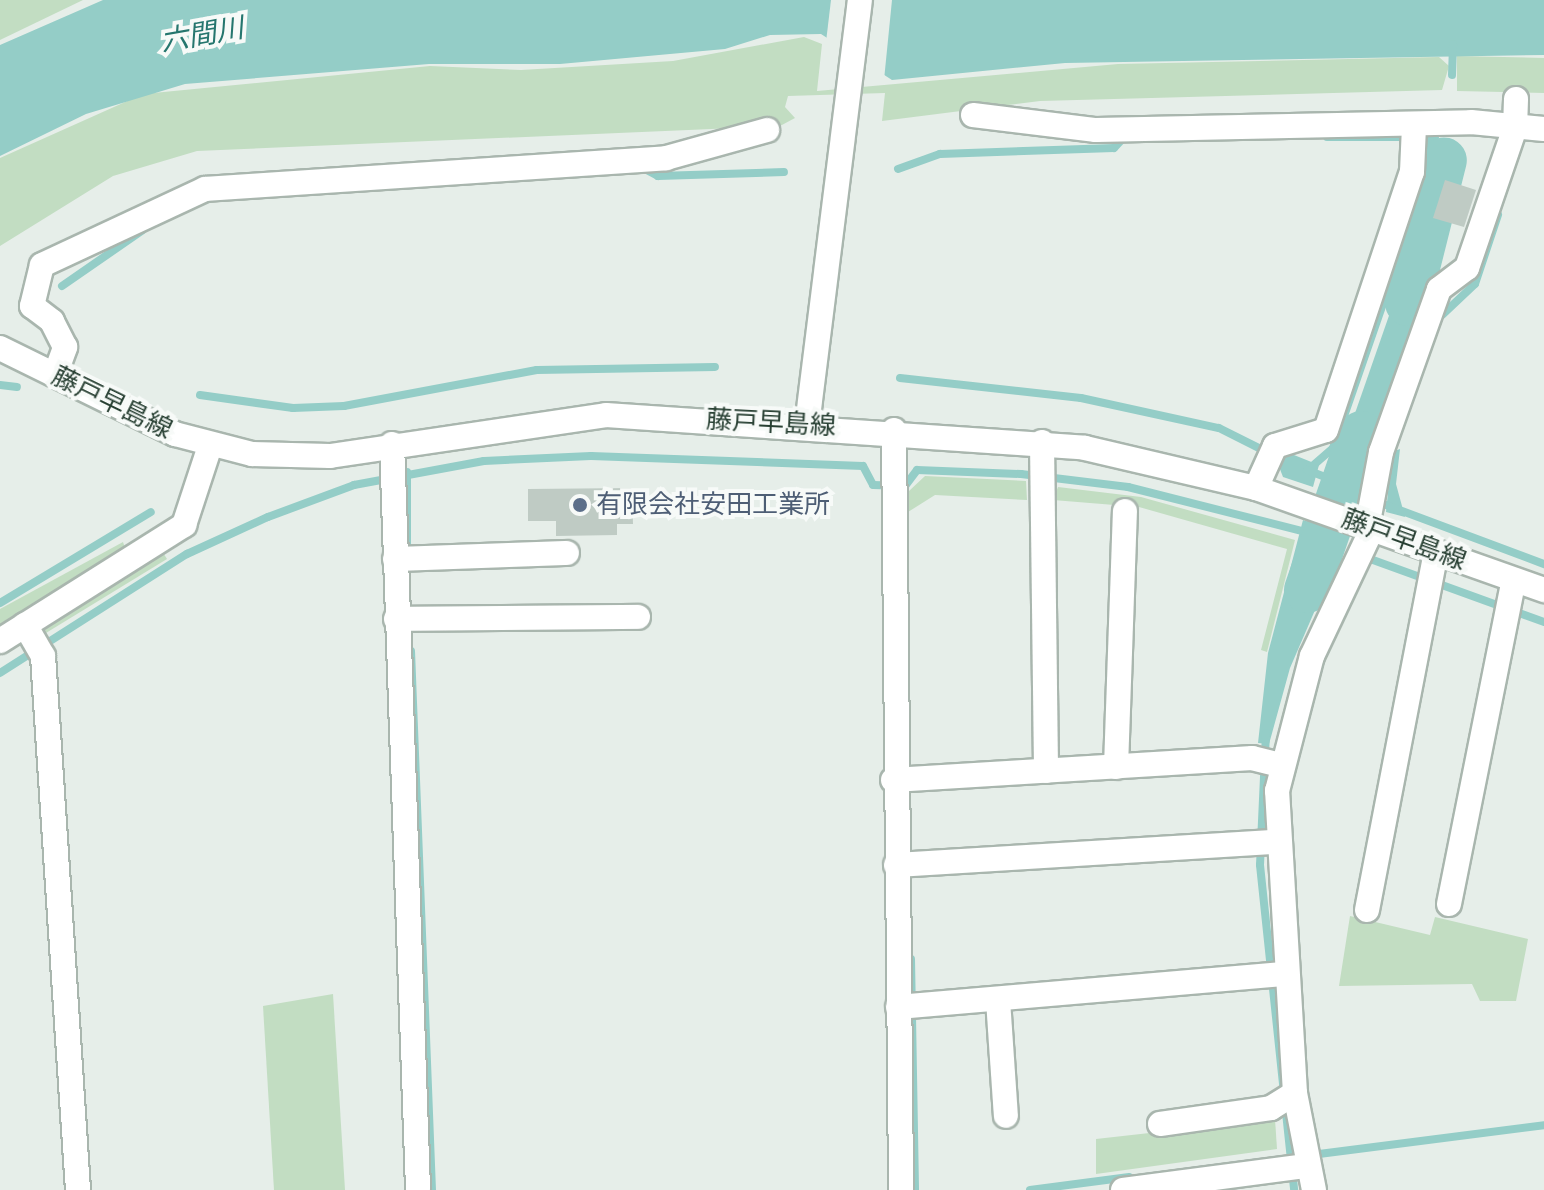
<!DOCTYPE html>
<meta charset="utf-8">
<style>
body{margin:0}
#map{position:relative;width:1544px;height:1190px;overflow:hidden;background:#e6eee9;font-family:Roboto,"Noto Sans JP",sans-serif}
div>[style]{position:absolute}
.green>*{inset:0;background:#c2ddc2}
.water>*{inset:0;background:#94cdc7}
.pier>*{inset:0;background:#e6eee9}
.stream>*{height:8px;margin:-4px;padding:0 4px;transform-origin:4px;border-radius:4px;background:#94cdc7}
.river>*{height:46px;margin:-23px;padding:0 23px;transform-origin:23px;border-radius:23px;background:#94cdc7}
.building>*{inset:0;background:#bfcbc4}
.roads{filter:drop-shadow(2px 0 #a9b6ae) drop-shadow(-2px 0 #a9b6ae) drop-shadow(0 2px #a9b6ae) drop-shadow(0 -2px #a9b6ae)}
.street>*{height:24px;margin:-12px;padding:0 12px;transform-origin:12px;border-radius:12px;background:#fff}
.secondary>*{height:24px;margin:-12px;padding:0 12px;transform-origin:12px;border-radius:12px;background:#fff}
.dots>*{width:22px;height:22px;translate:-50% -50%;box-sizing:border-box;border:4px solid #f7faf8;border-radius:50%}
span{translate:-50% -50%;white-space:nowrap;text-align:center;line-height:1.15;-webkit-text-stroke:8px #f7faf8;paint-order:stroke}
.street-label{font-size:26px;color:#273f32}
.service-label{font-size:26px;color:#4e5e75}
.left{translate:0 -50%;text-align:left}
.water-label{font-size:28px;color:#25766e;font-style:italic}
</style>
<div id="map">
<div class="green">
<div style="clip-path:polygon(0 0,83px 0,0 40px)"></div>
<div style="clip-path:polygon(804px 37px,822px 44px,817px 91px,1118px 64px,1439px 57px,1449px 66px,1442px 90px,1040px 101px,882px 121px,885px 93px,788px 96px,785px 107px,795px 118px,780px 126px,197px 151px,113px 176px,0 246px,0 158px,143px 94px,430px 66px,521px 70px,673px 61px)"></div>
<div style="clip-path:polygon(1457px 56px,1544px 58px,1544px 93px,1457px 91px)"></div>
<div style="clip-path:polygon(925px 476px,1026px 481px,1027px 500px,935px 495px,908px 512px,909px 491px)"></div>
<div style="clip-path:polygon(1058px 487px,1141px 497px,1295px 540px,1267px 652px,1261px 650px,1287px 549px,1139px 507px,1053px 500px)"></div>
<div style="clip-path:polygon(123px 542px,126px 551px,0 628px,0 609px)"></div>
<div style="clip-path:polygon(162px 551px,167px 559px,41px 636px,38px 626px)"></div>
<div style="clip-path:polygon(1350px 916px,1430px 935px,1435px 917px,1528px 939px,1516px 1001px,1480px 1001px,1472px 984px,1339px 986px)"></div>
<div style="clip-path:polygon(333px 994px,345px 1190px,274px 1190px,263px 1006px)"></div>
<div style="clip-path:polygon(1275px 1119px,1277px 1149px,1096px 1174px,1096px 1139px)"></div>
</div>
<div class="water">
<div style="clip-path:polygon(103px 0,1544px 0,1544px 55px,1065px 63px,892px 80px,821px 34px,770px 35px,725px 49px,560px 64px,429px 64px,185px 84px,86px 114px,0 156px,0 45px)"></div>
<div style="clip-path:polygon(1415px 241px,1442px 249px,1358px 501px,1330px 485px)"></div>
<div style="clip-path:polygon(1400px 449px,1396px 484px,1405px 517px,1386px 512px,1392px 452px)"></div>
<div style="clip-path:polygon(1289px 453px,1319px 465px,1313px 487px,1283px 477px,1278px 464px)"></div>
<div style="clip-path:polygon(1303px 520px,1347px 536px,1290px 668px,1269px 744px,1258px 743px,1268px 653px)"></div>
</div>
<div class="pier">
<div style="clip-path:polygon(831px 0,892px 0,884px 80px,826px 42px)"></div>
</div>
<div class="stream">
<div style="left:1452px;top:75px;width:31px;rotate:-88deg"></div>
<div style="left:1327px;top:137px;width:108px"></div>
<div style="left:643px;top:168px;width:17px;rotate:28deg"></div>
<div style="left:658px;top:176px;width:126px;rotate:-1.8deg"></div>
<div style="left:898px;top:169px;width:45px;rotate:-19.7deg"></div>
<div style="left:940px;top:154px;width:174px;rotate:-2deg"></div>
<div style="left:1114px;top:148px;width:16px;rotate:-47deg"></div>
<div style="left:62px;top:286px;width:98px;rotate:-34.7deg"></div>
<div style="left:1442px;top:315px;width:45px;rotate:-43.2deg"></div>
<div style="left:1475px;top:284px;width:73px;rotate:-71.6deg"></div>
<div style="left:900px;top:378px;width:182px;rotate:6.3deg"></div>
<div style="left:1081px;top:398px;width:141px;rotate:12.3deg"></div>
<div style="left:1219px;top:428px;width:56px;rotate:26.6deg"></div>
<div style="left:0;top:385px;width:17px;rotate:7deg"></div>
<div style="left:200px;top:395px;width:94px;rotate:8deg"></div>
<div style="left:293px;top:408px;width:51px;rotate:-2.2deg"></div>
<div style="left:344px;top:406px;width:196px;rotate:-10.6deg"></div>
<div style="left:537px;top:370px;width:178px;rotate:-1deg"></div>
<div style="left:1309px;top:469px;width:32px;rotate:-41deg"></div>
<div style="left:1333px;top:448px;width:290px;rotate:-70.9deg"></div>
<div style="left:1428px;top:174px;width:37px;rotate:-88deg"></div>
<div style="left:1307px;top:470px;width:34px;rotate:21deg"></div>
<div style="left:407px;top:472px;width:74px;rotate:90deg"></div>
<div style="left:1386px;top:505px;width:169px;rotate:20.5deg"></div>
<div style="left:1373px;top:560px;width:182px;rotate:19.9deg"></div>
<div style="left:0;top:603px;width:176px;rotate:-31.1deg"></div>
<div style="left:411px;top:651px;width:539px;rotate:87.77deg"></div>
<div style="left:0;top:673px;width:222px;rotate:-32.5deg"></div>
<div style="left:187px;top:554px;width:89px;rotate:-24.6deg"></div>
<div style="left:268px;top:517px;width:92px;rotate:-20.4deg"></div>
<div style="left:354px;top:485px;width:132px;rotate:-10.5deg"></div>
<div style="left:484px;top:461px;width:107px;rotate:-2.7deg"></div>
<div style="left:591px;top:456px;width:272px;rotate:2.1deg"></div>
<div style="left:863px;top:466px;width:21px;rotate:62deg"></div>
<div style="left:873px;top:485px;width:32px;rotate:2deg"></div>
<div style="left:905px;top:486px;width:20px;rotate:-53deg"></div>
<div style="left:917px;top:470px;width:104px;rotate:2.2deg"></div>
<div style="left:1021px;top:474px;width:108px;rotate:6.9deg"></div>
<div style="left:1128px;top:487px;width:188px;rotate:14.2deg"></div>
<div style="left:1266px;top:733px;width:132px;rotate:92.6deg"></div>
<div style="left:1260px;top:865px;width:327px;rotate:84deg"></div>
<div style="left:911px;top:959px;width:231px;rotate:89deg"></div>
<div style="left:1319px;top:1154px;width:227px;rotate:-7.3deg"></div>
<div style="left:1030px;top:1190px;width:100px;rotate:-7.5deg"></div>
</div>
<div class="river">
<div style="left:1408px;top:303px;width:147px;rotate:-75.9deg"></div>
<div style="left:1307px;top:590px;width:165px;rotate:-70.9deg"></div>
</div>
<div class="building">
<div style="clip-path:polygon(1445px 180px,1476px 190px,1464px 227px,1433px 218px)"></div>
<div style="clip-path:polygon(632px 488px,633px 524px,617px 524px,617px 535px,556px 536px,556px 521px,528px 521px,528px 489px)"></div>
</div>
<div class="roads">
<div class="street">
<div style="left:973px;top:115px;width:124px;rotate:7deg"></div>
<div style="left:1096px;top:130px;width:375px;rotate:-1.2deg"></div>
<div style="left:1471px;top:122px;width:73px;rotate:5.5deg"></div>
<div style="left:55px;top:375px;width:30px;rotate:-70deg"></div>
<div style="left:65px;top:347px;width:29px;rotate:-117deg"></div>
<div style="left:52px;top:321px;width:25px;rotate:-143deg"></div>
<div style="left:32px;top:306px;width:42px;rotate:-76.3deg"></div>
<div style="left:42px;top:265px;width:180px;rotate:-25deg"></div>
<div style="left:205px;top:189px;width:462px;rotate:-3.8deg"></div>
<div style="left:666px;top:158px;width:105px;rotate:-15.5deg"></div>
<div style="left:894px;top:430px;width:760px;rotate:89.47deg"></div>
<div style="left:1042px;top:442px;width:329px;rotate:89.3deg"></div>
<div style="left:392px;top:444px;width:746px;rotate:88deg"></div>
<div style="left:1256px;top:488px;width:46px;rotate:-65.7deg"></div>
<div style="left:1275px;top:446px;width:53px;rotate:-17.4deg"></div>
<div style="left:1326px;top:430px;width:272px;rotate:-71.6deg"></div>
<div style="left:1412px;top:172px;width:45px;rotate:-87.5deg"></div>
<div style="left:1367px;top:527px;width:76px;rotate:-79.4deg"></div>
<div style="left:1381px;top:452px;width:173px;rotate:-70.4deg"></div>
<div style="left:1439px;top:289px;width:35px;rotate:-37deg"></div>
<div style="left:1467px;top:268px;width:148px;rotate:-71.1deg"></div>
<div style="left:1515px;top:128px;width:29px;rotate:-88deg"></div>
<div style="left:395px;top:559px;width:172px;rotate:-2deg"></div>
<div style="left:396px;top:619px;width:242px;rotate:-0.5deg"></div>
<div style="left:25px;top:625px;width:36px;rotate:60deg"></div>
<div style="left:43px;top:656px;width:535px;rotate:86.25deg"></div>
<div style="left:0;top:641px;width:218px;rotate:-32.2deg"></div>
<div style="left:184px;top:525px;width:83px;rotate:-71.8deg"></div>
<div style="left:1116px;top:767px;width:256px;rotate:-88deg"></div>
<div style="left:893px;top:780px;width:360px;rotate:-3.5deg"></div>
<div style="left:1252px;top:758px;width:30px;rotate:14deg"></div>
<div style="left:896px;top:865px;width:381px;rotate:-3.5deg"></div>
<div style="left:1449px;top:904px;width:330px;rotate:-78.7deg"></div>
<div style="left:1367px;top:910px;width:365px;rotate:-79.1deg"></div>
<div style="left:998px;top:1000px;width:116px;rotate:86.1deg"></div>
<div style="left:898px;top:1007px;width:389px;rotate:-4.9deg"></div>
<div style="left:1160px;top:1124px;width:112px;rotate:-8.2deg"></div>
<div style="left:1271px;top:1108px;width:28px;rotate:-32deg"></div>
<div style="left:1123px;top:1190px;width:185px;rotate:-7.5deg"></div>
<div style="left:1314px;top:1190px;width:99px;rotate:-101.1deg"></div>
<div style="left:1295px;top:1093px;width:303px;rotate:-93.4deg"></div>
<div style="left:1277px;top:791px;width:139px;rotate:-75.5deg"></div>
<div style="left:1312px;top:656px;width:140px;rotate:-64.7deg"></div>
</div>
<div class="secondary">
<div style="left:0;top:348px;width:195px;rotate:26.2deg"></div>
<div style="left:175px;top:434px;width:80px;rotate:14.6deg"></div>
<div style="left:252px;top:454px;width:78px;rotate:1.5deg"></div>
<div style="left:330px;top:456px;width:279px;rotate:-8.4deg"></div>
<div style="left:606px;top:415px;width:480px;rotate:3.9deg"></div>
<div style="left:1085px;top:448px;width:176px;rotate:13.2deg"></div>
<div style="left:1256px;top:488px;width:306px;rotate:19.5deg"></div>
<div style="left:807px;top:425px;width:428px;rotate:-82.9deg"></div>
</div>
</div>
<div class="dots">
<div style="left:580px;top:505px;background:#5c6f8a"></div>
</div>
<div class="street-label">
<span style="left:112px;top:403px;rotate:26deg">藤戸早島線</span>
<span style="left:771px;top:423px;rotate:3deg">藤戸早島線</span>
<span style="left:1404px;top:540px;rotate:20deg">藤戸早島線</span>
</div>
<div class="service-label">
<span class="left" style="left:596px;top:505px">有限会社安田工業所</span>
</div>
<div class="water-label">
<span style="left:202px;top:35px;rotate:-10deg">六間川</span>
</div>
</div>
